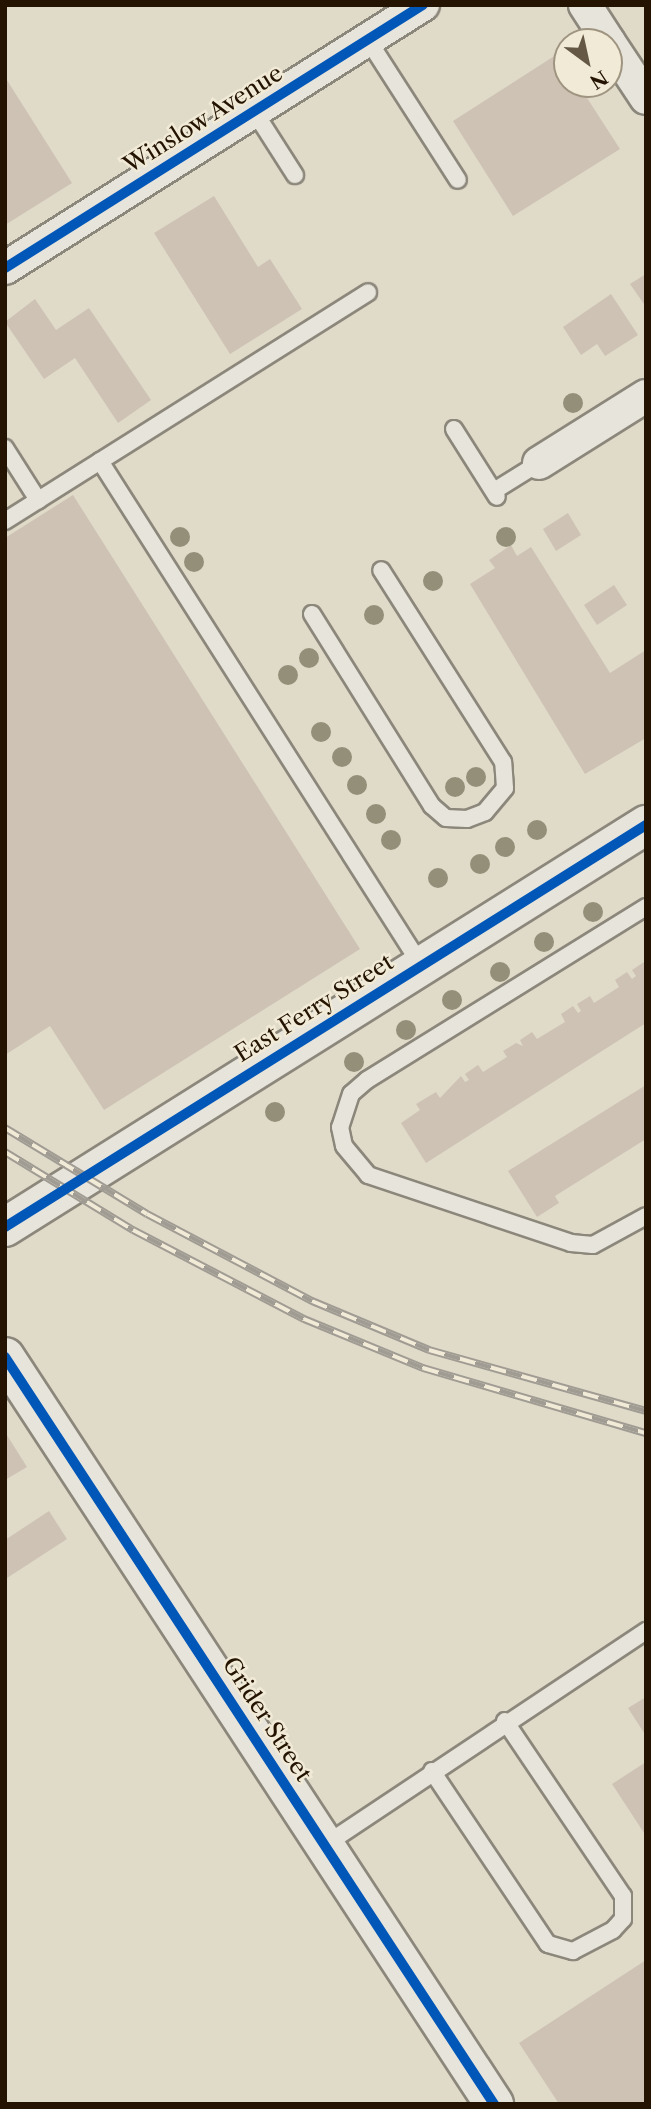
<!DOCTYPE html>
<style>
body{margin:0}
#map{position:relative;width:651px;height:2109px;overflow:hidden;background:#e0dac9;font-family:"Libre Caslon Text",serif}
div>[style]{position:absolute}
.building>*{inset:0;background:#cec2b5}
.roads{filter:drop-shadow(2px 0 #8c877b) drop-shadow(-2px 0 #8c877b) drop-shadow(0 2px #8c877b) drop-shadow(0 -2px #8c877b)}
.lane>*{height:16px;margin:-8px;padding:0 8px;transform-origin:8px;border-radius:8px;background:#e7e4dc}
.street>*{height:32px;margin:-16px;padding:0 16px;transform-origin:16px;border-radius:16px;background:#e7e4dc}
.secondary>*{height:38px;margin:-19px;padding:0 19px;transform-origin:19px;border-radius:19px;background:#e7e4dc}
.rail>*{height:8px;margin-top:-4px;transform-origin:0;background:repeating-linear-gradient(90deg,#f1ead6 0 16px,#a09c93 0 32px);box-sizing:border-box;border-block:2px solid #a09c93}
.cycleway>*{height:10px;margin:-5px;padding:0 5px;transform-origin:5px;border-radius:5px;background:#0057b8}
.trees>*{width:20px;height:20px;margin:-10px;border-radius:50%;background:#938f78}
span{translate:-50% -50%;white-space:nowrap;text-align:center;line-height:1.15;-webkit-text-stroke:5px #f1ead6;paint-order:stroke}
.street-label{font-size:23px;color:#231300}
.frame{position:absolute;inset:0;border:7px solid #231300;pointer-events:none}
.north{position:absolute;left:553px;top:28px;width:70px;height:70px;box-sizing:border-box;background:#f1ead6;border:2px solid #9f9480;border-radius:50%;rotate:147deg;font-size:19px;font-weight:700;line-height:28px;text-align:center;color:#231300}
.north::after{content:'';display:block;margin:auto;width:24px;height:32px;background:#655946;clip-path:polygon(50% 0,100% 100%,50% 72%,0 100%)}
</style>
<div id="map">
<div class="building">
<div style="clip-path:polygon(559px 53px,567px 66px,567px 84px,578px 84px,620px 149px,513px 216px,453px 121px)"></div>
<div style="clip-path:polygon(5px 77px,72px 183px,5px 225px)"></div>
<div style="clip-path:polygon(214px 196px,258px 267px,270px 259px,302px 309px,230px 354px,154px 233px)"></div>
<div style="clip-path:polygon(646px 274px,646px 307px,630px 284px)"></div>
<div style="clip-path:polygon(611px 294px,638px 335px,605px 356px,597px 344px,581px 355px,563px 327px)"></div>
<div style="clip-path:polygon(35px 299px,56px 330px,89px 308px,151px 400px,118px 423px,75px 358px,44px 379px,5px 322px)"></div>
<div style="clip-path:polygon(73px 495px,360px 949px,104px 1110px,50px 1026px,5px 1055px,5px 538px)"></div>
<div style="clip-path:polygon(568px 513px,581px 535px,556px 551px,543px 529px)"></div>
<div style="clip-path:polygon(511px 545px,517px 556px,531px 547px,610px 673px,646px 650px,646px 738px,585px 774px,470px 584px,495px 568px,489px 560px)"></div>
<div style="clip-path:polygon(614px 585px,627px 605px,597px 625px,584px 605px)"></div>
<div style="clip-path:polygon(644px 962px,646px 1023px,426px 1163px,401px 1123px,420px 1110px,416px 1104px,436px 1092px,440px 1098px,461px 1076px,465px 1082px,469px 1080px,465px 1074px,478px 1065px,483px 1072px,507px 1057px,503px 1051px,516px 1043px,523px 1046px,520px 1040px,532px 1032px,537px 1039px,565px 1022px,561px 1014px,573px 1006px,578px 1013px,581px 1011px,577px 1004px,590px 996px,594px 1003px,619px 987px,615px 980px,627px 972px,632px 979px,636px 976px,632px 970px)"></div>
<div style="clip-path:polygon(646px 1085px,646px 1139px,555px 1196px,559px 1203px,537px 1217px,508px 1171px)"></div>
<div style="clip-path:polygon(5px 1432px,27px 1467px,5px 1480px)"></div>
<div style="clip-path:polygon(49px 1511px,67px 1539px,7px 1578px,5px 1540px)"></div>
<div style="clip-path:polygon(646px 1697px,646px 1736px,628px 1708px)"></div>
<div style="clip-path:polygon(646px 1762px,646px 1836px,612px 1784px)"></div>
<div style="clip-path:polygon(646px 1960px,646px 2104px,559px 2104px,519px 2043px)"></div>
</div>
<div class="roads">
<div class="lane">
<div style="left:368px;top:40px;width:166px;rotate:57.3deg"></div>
<div style="left:254px;top:111px;width:76px;rotate:57.4deg"></div>
<div style="left:454px;top:429px;width:80px;rotate:57.7deg"></div>
<div style="left:5px;top:448px;width:62px;rotate:57.6deg"></div>
<div style="left:100px;top:461px;width:598px;rotate:57.51deg"></div>
<div style="left:494px;top:491px;width:53px;rotate:-31.9deg"></div>
<div style="left:5px;top:521px;width:429px;rotate:-32.2deg"></div>
<div style="left:312px;top:614px;width:226px;rotate:58deg"></div>
<div style="left:432px;top:806px;width:18px;rotate:41deg"></div>
<div style="left:446px;top:818px;width:21px;rotate:3deg"></div>
<div style="left:467px;top:819px;width:19px;rotate:-21deg"></div>
<div style="left:485px;top:812px;width:31px;rotate:-50deg"></div>
<div style="left:505px;top:788px;width:26px;rotate:-94deg"></div>
<div style="left:503px;top:762px;width:227px;rotate:-122.4deg"></div>
<div style="left:646px;top:907px;width:328px;rotate:148.2deg"></div>
<div style="left:367px;top:1080px;width:21px;rotate:139deg"></div>
<div style="left:351px;top:1094px;width:35px;rotate:108deg"></div>
<div style="left:340px;top:1127px;width:19px;rotate:78deg"></div>
<div style="left:344px;top:1146px;width:38px;rotate:50deg"></div>
<div style="left:368px;top:1175px;width:214px;rotate:18.5deg"></div>
<div style="left:571px;top:1243px;width:22px;rotate:5deg"></div>
<div style="left:593px;top:1245px;width:60px;rotate:-28.7deg"></div>
<div style="left:432px;top:1771px;width:208px;rotate:56.2deg"></div>
<div style="left:548px;top:1944px;width:26px;rotate:16deg"></div>
<div style="left:573px;top:1951px;width:45px;rotate:-27.7deg"></div>
<div style="left:613px;top:1930px;width:15px;rotate:-48deg"></div>
<div style="left:623px;top:1919px;width:23px;rotate:-90deg"></div>
<div style="left:623px;top:1896px;width:211px;rotate:-124deg"></div>
<div style="left:325px;top:1845px;width:386px;rotate:-33.7deg"></div>
</div>
<div class="street">
<div style="left:585px;top:5px;width:44px;rotate:57deg"></div>
<div style="left:609px;top:42px;width:67px;rotate:56.5deg"></div>
<div style="left:5px;top:268px;width:494px;rotate:-32.2deg"></div>
<div style="left:539px;top:463px;width:126px;rotate:-32.1deg"></div>
</div>
<div class="secondary">
<div style="left:5px;top:1227px;width:757px;rotate:-32.09deg"></div>
<div style="left:5px;top:1357px;width:893px;rotate:56.79deg"></div>
</div>
</div>
<div class="rail">
<div style="left:5px;top:1128px;width:166px;rotate:31.2deg"></div>
<div style="left:147px;top:1214px;width:187px;rotate:27.8deg"></div>
<div style="left:312px;top:1301px;width:127px;rotate:22.7deg"></div>
<div style="left:429px;top:1350px;width:225px;rotate:15.7deg"></div>
<div style="left:5px;top:1152px;width:150px;rotate:31.4deg"></div>
<div style="left:133px;top:1230px;width:193px;rotate:27.5deg"></div>
<div style="left:304px;top:1319px;width:129px;rotate:22.4deg"></div>
<div style="left:423px;top:1368px;width:232px;rotate:16.3deg"></div>
</div>
<div class="cycleway">
<div style="left:5px;top:268px;width:494px;rotate:-32.2deg"></div>
<div style="left:5px;top:1227px;width:757px;rotate:-32.09deg"></div>
<div style="left:5px;top:1357px;width:893px;rotate:56.79deg"></div>
</div>
<div class="trees">
<div style="left:573px;top:403px"></div>
<div style="left:180px;top:537px"></div>
<div style="left:506px;top:537px"></div>
<div style="left:194px;top:562px"></div>
<div style="left:433px;top:581px"></div>
<div style="left:374px;top:615px"></div>
<div style="left:309px;top:658px"></div>
<div style="left:288px;top:675px"></div>
<div style="left:321px;top:732px"></div>
<div style="left:342px;top:757px"></div>
<div style="left:476px;top:777px"></div>
<div style="left:357px;top:785px"></div>
<div style="left:455px;top:787px"></div>
<div style="left:376px;top:814px"></div>
<div style="left:537px;top:830px"></div>
<div style="left:391px;top:840px"></div>
<div style="left:505px;top:847px"></div>
<div style="left:480px;top:864px"></div>
<div style="left:438px;top:878px"></div>
<div style="left:593px;top:912px"></div>
<div style="left:544px;top:942px"></div>
<div style="left:500px;top:972px"></div>
<div style="left:452px;top:1000px"></div>
<div style="left:406px;top:1030px"></div>
<div style="left:354px;top:1062px"></div>
<div style="left:275px;top:1112px"></div>
</div>
<div class="street-label">
<span style="left:203px;top:119px;rotate:-32deg">Winslow Avenue</span>
<span style="left:314px;top:1008px;rotate:-32deg">East Ferry Street</span>
<span style="left:267px;top:1719px;rotate:57deg">Grider Street</span>
</div>
<div class="frame"></div>
<div class="north">N</div>
</div>
